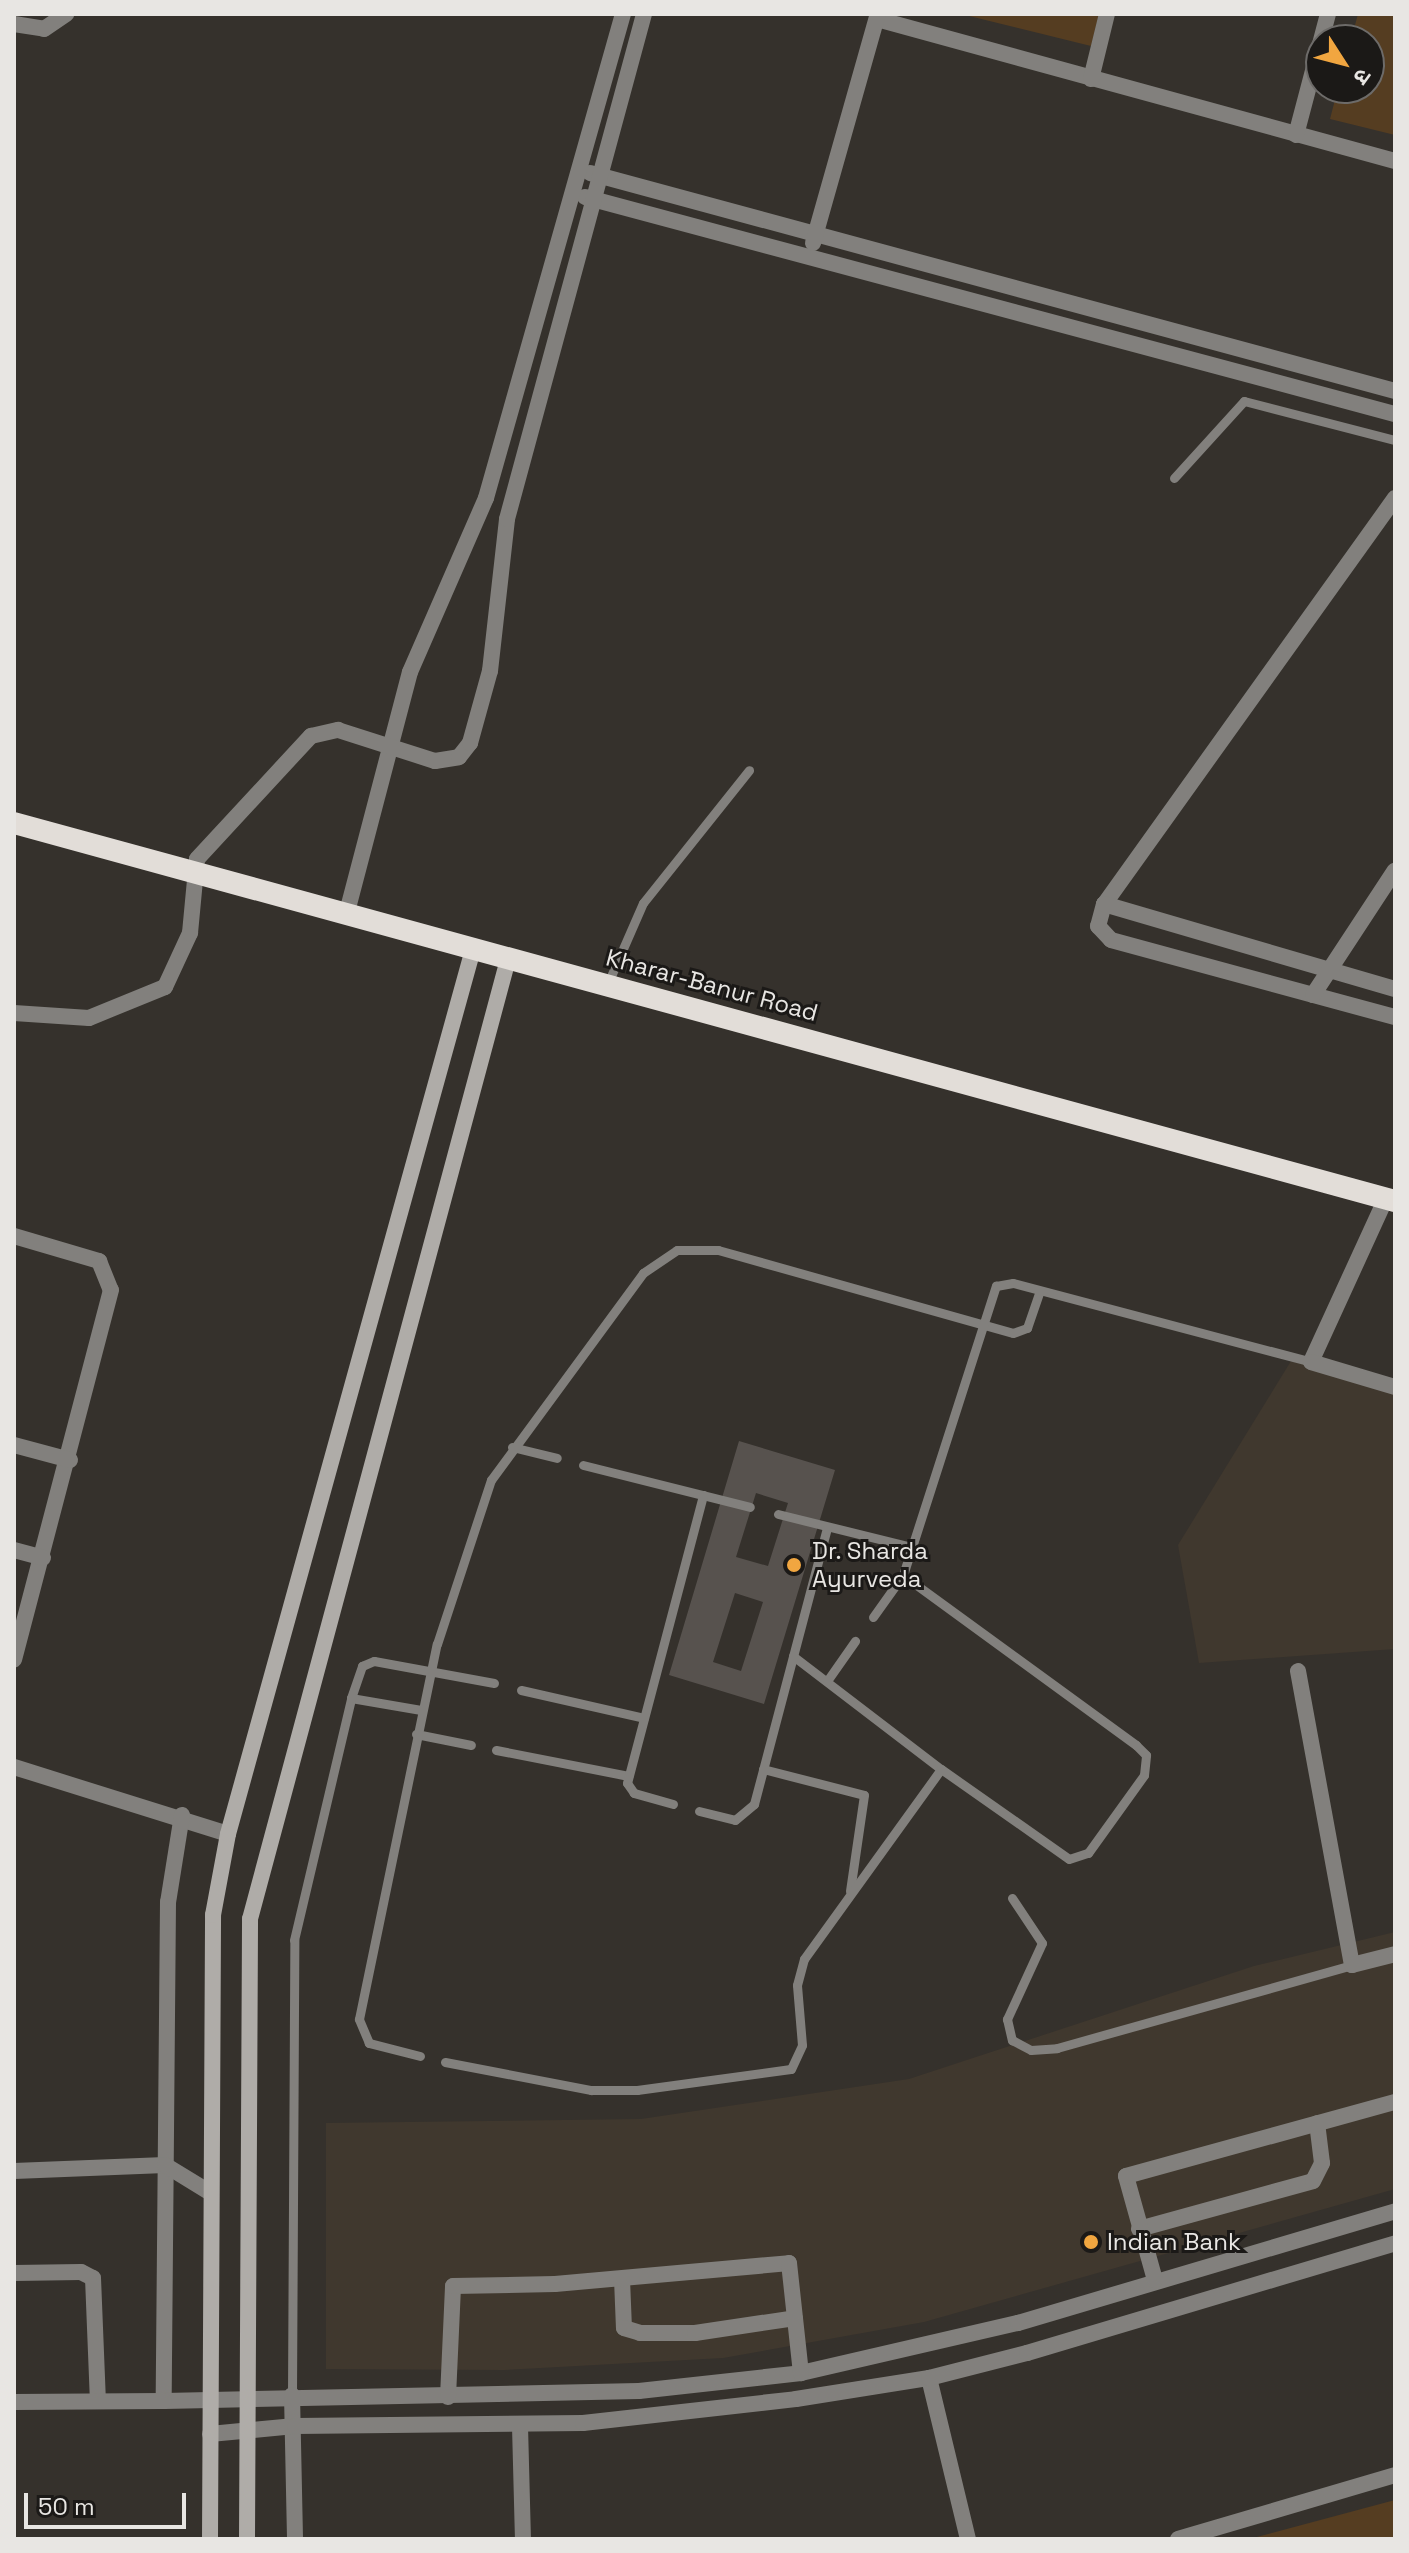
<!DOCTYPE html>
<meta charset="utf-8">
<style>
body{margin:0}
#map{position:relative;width:1409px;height:2553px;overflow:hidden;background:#35312c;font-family:"Space Grotesk","Noto Sans Devanagari",sans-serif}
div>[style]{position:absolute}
.built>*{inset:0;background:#40382e}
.green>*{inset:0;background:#553d21}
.building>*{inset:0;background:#57524e}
.service>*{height:9px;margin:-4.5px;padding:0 4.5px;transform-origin:4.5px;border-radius:4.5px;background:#82807d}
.minor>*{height:16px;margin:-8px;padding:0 8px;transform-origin:8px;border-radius:8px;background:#82807d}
.secondary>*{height:16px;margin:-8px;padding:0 8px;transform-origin:8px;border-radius:8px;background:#afaca8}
.trunk>*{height:22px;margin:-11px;padding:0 11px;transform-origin:11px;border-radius:11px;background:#e2ddd8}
.dots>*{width:22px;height:22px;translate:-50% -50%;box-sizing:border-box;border:4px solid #1b1917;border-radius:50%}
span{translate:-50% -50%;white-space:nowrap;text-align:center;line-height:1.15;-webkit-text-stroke:6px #1b1917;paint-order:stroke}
.street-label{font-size:24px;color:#e8e6e3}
.poi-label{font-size:24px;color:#e8e6e3}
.left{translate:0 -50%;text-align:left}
.frame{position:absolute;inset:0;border:16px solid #e8e6e3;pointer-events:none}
.north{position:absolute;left:1305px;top:24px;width:80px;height:80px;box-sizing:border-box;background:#1b1917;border:2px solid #6d6b69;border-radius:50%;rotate:126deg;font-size:22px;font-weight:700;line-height:32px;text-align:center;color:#e8e6e3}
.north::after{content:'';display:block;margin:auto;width:28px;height:36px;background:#f1a640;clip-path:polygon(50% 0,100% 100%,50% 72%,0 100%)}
.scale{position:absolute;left:24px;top:2493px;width:162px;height:36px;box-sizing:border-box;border:4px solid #e8e6e3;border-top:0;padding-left:10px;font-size:24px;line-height:28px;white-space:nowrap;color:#e8e6e3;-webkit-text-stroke:6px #1b1917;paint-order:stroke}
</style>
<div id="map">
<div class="built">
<div style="clip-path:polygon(1291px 1361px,1395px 1388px,1395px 1649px,1199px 1663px,1178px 1545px)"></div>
<div style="clip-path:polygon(1395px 1932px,1395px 2189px,924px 2322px,723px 2358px,504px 2370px,326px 2369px,326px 2123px,641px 2119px,909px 2079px,1254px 1966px)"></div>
</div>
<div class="green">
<div style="clip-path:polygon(961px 14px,1099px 14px,1091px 46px)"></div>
<div style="clip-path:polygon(1358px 14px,1395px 14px,1395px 135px,1330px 119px,1338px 88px,1369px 88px,1369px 40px,1351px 40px)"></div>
<div style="clip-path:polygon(1395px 2500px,1395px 2539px,1253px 2539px,1253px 2538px)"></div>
</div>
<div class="building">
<div style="clip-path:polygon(evenodd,739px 1441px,835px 1470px,764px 1704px,669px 1675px,739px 1441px,756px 1493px,788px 1503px,768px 1566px,736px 1557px,756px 1493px,739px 1441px,735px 1593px,763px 1602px,741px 1671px,713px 1662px,735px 1593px)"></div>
</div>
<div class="service">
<div style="left:1174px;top:478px;width:104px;rotate:-47.7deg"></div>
<div style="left:1244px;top:401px;width:156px;rotate:14.5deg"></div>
<div style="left:608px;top:983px;width:87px;rotate:-66.4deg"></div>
<div style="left:643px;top:903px;width:170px;rotate:-51.4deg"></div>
<div style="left:512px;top:1447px;width:46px;rotate:13.7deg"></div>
<div style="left:583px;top:1465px;width:172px;rotate:14.1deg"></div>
<div style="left:778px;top:1514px;width:137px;rotate:13.9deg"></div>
<div style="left:873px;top:1617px;width:52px;rotate:-54.5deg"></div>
<div style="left:793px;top:1656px;width:186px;rotate:37.4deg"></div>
<div style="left:827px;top:1681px;width:49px;rotate:-55deg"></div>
<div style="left:521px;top:1690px;width:126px;rotate:12.8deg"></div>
<div style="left:351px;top:1698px;width:71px;rotate:9.7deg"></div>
<div style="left:416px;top:1734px;width:56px;rotate:11.3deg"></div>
<div style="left:496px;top:1750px;width:135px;rotate:11.1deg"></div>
<div style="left:763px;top:1769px;width:104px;rotate:14.4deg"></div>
<div style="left:864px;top:1795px;width:97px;rotate:98.3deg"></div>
<div style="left:673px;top:1804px;width:41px;rotate:-164.2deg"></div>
<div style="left:634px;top:1793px;width:12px;rotate:-125deg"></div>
<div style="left:627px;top:1783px;width:298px;rotate:-75.2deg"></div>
<div style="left:699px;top:1811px;width:37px;rotate:14deg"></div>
<div style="left:735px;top:1820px;width:25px;rotate:-40deg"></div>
<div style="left:754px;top:1804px;width:286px;rotate:-75.2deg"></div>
<div style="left:1012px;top:1898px;width:54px;rotate:56.3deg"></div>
<div style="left:1042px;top:1943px;width:84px;rotate:114.7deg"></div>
<div style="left:1007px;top:2019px;width:22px;rotate:77deg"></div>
<div style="left:1012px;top:2040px;width:21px;rotate:28deg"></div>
<div style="left:1031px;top:2050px;width:26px;rotate:-4deg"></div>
<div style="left:1057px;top:2048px;width:306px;rotate:-15.7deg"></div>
<div style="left:420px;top:2056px;width:53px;rotate:-165.7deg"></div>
<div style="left:369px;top:2043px;width:26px;rotate:-113deg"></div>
<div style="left:359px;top:2019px;width:383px;rotate:-78.3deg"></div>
<div style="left:437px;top:1644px;width:173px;rotate:-71.8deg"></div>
<div style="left:491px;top:1480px;width:257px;rotate:-53.7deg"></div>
<div style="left:643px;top:1273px;width:41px;rotate:-34.1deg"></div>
<div style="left:677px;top:1250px;width:41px"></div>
<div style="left:718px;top:1250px;width:306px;rotate:15.7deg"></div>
<div style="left:1013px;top:1333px;width:15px;rotate:-20deg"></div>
<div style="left:1027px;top:1328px;width:39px;rotate:-71deg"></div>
<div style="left:445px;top:2062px;width:149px;rotate:10.9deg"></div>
<div style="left:591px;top:2090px;width:46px"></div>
<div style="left:637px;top:2090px;width:155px;rotate:-7.8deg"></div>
<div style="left:791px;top:2069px;width:26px;rotate:-65deg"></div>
<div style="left:802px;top:2045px;width:60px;rotate:-94.8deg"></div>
<div style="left:797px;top:1985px;width:27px;rotate:-75deg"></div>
<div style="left:804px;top:1959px;width:234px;rotate:-54.2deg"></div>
<div style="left:941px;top:1769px;width:156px;rotate:35.1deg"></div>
<div style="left:1069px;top:1859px;width:20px;rotate:-18deg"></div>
<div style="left:1088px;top:1853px;width:96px;rotate:-54.3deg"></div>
<div style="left:1144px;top:1775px;width:20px;rotate:-84deg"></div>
<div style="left:1146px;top:1755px;width:14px;rotate:-135deg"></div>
<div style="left:1136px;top:1745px;width:288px;rotate:-143.9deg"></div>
<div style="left:903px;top:1575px;width:304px;rotate:-72.2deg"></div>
<div style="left:996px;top:1286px;width:17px;rotate:-10deg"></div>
<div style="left:1013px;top:1283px;width:308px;rotate:14.8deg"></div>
<div style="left:292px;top:2395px;width:455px;rotate:-89.7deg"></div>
<div style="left:294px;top:1940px;width:249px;rotate:-76.7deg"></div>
<div style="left:351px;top:1698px;width:34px;rotate:-71deg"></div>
<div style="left:362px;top:1666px;width:13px;rotate:-23deg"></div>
<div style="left:374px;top:1661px;width:122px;rotate:10.4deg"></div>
</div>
<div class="minor">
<div style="left:877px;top:19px;width:537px;rotate:15.33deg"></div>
<div style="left:14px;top:24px;width:30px;rotate:9deg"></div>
<div style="left:44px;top:29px;width:27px;rotate:-34deg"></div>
<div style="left:1091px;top:79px;width:67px;rotate:-76.2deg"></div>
<div style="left:1296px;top:135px;width:125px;rotate:-75.2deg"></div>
<div style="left:590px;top:173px;width:834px;rotate:15.15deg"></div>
<div style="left:585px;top:197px;width:839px;rotate:15deg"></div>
<div style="left:813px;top:243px;width:238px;rotate:-74.2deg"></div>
<div style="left:1395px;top:498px;width:500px;rotate:125.6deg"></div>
<div style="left:1104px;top:904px;width:23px;rotate:105deg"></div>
<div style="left:1098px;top:926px;width:19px;rotate:47deg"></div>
<div style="left:1111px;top:940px;width:294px;rotate:15.2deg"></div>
<div style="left:1104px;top:904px;width:303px;rotate:16.3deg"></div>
<div style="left:347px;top:912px;width:248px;rotate:-75.3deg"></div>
<div style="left:410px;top:672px;width:190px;rotate:-66.4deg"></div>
<div style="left:486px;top:498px;width:503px;rotate:-74.2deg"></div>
<div style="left:1313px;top:995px;width:149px;rotate:-56.7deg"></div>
<div style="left:14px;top:1013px;width:75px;rotate:3.8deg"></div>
<div style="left:89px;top:1018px;width:82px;rotate:-22.2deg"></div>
<div style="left:165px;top:987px;width:60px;rotate:-65.2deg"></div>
<div style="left:190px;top:933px;width:74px;rotate:-84.6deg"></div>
<div style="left:197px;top:859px;width:168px;rotate:-47.2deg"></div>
<div style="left:311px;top:736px;width:28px;rotate:-13deg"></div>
<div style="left:338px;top:730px;width:102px;rotate:17.7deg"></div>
<div style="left:435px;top:761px;width:24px;rotate:-9deg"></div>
<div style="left:459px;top:757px;width:18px;rotate:-52deg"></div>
<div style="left:470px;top:743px;width:75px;rotate:-74.5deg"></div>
<div style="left:490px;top:671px;width:153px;rotate:-83.6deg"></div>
<div style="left:507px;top:519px;width:523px;rotate:-74.82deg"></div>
<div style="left:1386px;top:1198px;width:180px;rotate:114.6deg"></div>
<div style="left:1311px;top:1362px;width:88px;rotate:16.6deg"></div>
<div style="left:14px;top:1236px;width:89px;rotate:16.4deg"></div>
<div style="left:99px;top:1261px;width:31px;rotate:68deg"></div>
<div style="left:111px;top:1290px;width:382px;rotate:104.7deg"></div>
<div style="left:14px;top:1445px;width:58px;rotate:15deg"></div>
<div style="left:14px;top:1550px;width:30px;rotate:15deg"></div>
<div style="left:1298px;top:1671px;width:299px;rotate:79.6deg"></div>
<div style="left:1352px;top:1965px;width:44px;rotate:-14.3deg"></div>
<div style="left:14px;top:1767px;width:224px;rotate:17.4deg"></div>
<div style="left:182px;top:1815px;width:88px;rotate:99.1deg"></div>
<div style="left:168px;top:1902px;width:499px;rotate:90.5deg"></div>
<div style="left:164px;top:2401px;width:475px;rotate:-1.2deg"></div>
<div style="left:639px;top:2391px;width:163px;rotate:-6.3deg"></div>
<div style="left:801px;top:2373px;width:223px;rotate:-13deg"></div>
<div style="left:1018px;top:2323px;width:393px;rotate:-16.5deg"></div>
<div style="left:14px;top:2171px;width:151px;rotate:-2.3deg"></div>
<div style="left:165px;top:2165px;width:52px;rotate:31.5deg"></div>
<div style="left:1139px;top:2229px;width:180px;rotate:-15.4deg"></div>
<div style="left:1313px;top:2181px;width:20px;rotate:-63deg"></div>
<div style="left:1322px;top:2163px;width:40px;rotate:-97.1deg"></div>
<div style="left:14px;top:2273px;width:67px;rotate:-0.9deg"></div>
<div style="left:81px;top:2272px;width:13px;rotate:27deg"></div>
<div style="left:93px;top:2278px;width:123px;rotate:87.7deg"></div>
<div style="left:622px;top:2279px;width:49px;rotate:87.7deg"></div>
<div style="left:624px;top:2328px;width:17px;rotate:17deg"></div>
<div style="left:640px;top:2333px;width:55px"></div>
<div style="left:695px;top:2333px;width:101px;rotate:-8.5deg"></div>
<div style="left:1155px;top:2280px;width:108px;rotate:-105.6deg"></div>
<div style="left:1126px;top:2176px;width:279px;rotate:-15.4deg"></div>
<div style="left:929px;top:2378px;width:166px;rotate:76.4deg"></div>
<div style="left:292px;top:2395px;width:144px;rotate:88.8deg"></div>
<div style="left:448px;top:2397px;width:111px;rotate:-87.4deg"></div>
<div style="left:453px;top:2286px;width:102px;rotate:-1.1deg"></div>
<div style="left:555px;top:2284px;width:235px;rotate:-5.1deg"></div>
<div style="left:789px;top:2263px;width:111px;rotate:83.8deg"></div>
<div style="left:14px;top:2402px;width:150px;rotate:-0.4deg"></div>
<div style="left:520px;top:2426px;width:113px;rotate:88.5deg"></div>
<div style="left:210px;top:2434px;width:85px;rotate:-5.4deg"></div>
<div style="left:295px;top:2426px;width:288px;rotate:-0.6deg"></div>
<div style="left:583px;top:2423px;width:214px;rotate:-6.4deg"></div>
<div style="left:796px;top:2399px;width:135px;rotate:-9deg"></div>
<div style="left:929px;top:2378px;width:101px;rotate:-14.3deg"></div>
<div style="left:1027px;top:2353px;width:384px;rotate:-16.6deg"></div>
<div style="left:1178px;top:2539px;width:226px;rotate:-16.4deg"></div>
</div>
<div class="secondary">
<div style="left:210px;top:2539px;width:624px;rotate:-89.72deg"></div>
<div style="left:213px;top:1915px;width:82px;rotate:-79.5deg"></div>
<div style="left:228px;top:1834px;width:921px;rotate:-74.52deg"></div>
<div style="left:247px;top:2539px;width:620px;rotate:-89.72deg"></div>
<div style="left:250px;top:1919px;width:997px;rotate:-74.95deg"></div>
</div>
<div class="trunk">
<div style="left:14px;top:823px;width:1432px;rotate:15.31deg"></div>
</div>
<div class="dots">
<div style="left:794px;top:1565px;background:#f1a640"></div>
<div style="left:1091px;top:2242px;background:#f1a640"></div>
</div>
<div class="street-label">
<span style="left:712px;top:985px;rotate:15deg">Kharar-Banur Road</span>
</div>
<div class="poi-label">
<span class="left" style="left:812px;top:1565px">Dr. Sharda<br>Ayurveda</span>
<span class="left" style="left:1107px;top:2242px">Indian Bank</span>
</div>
<div class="frame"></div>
<div class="north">उ</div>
<div class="scale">50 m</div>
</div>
